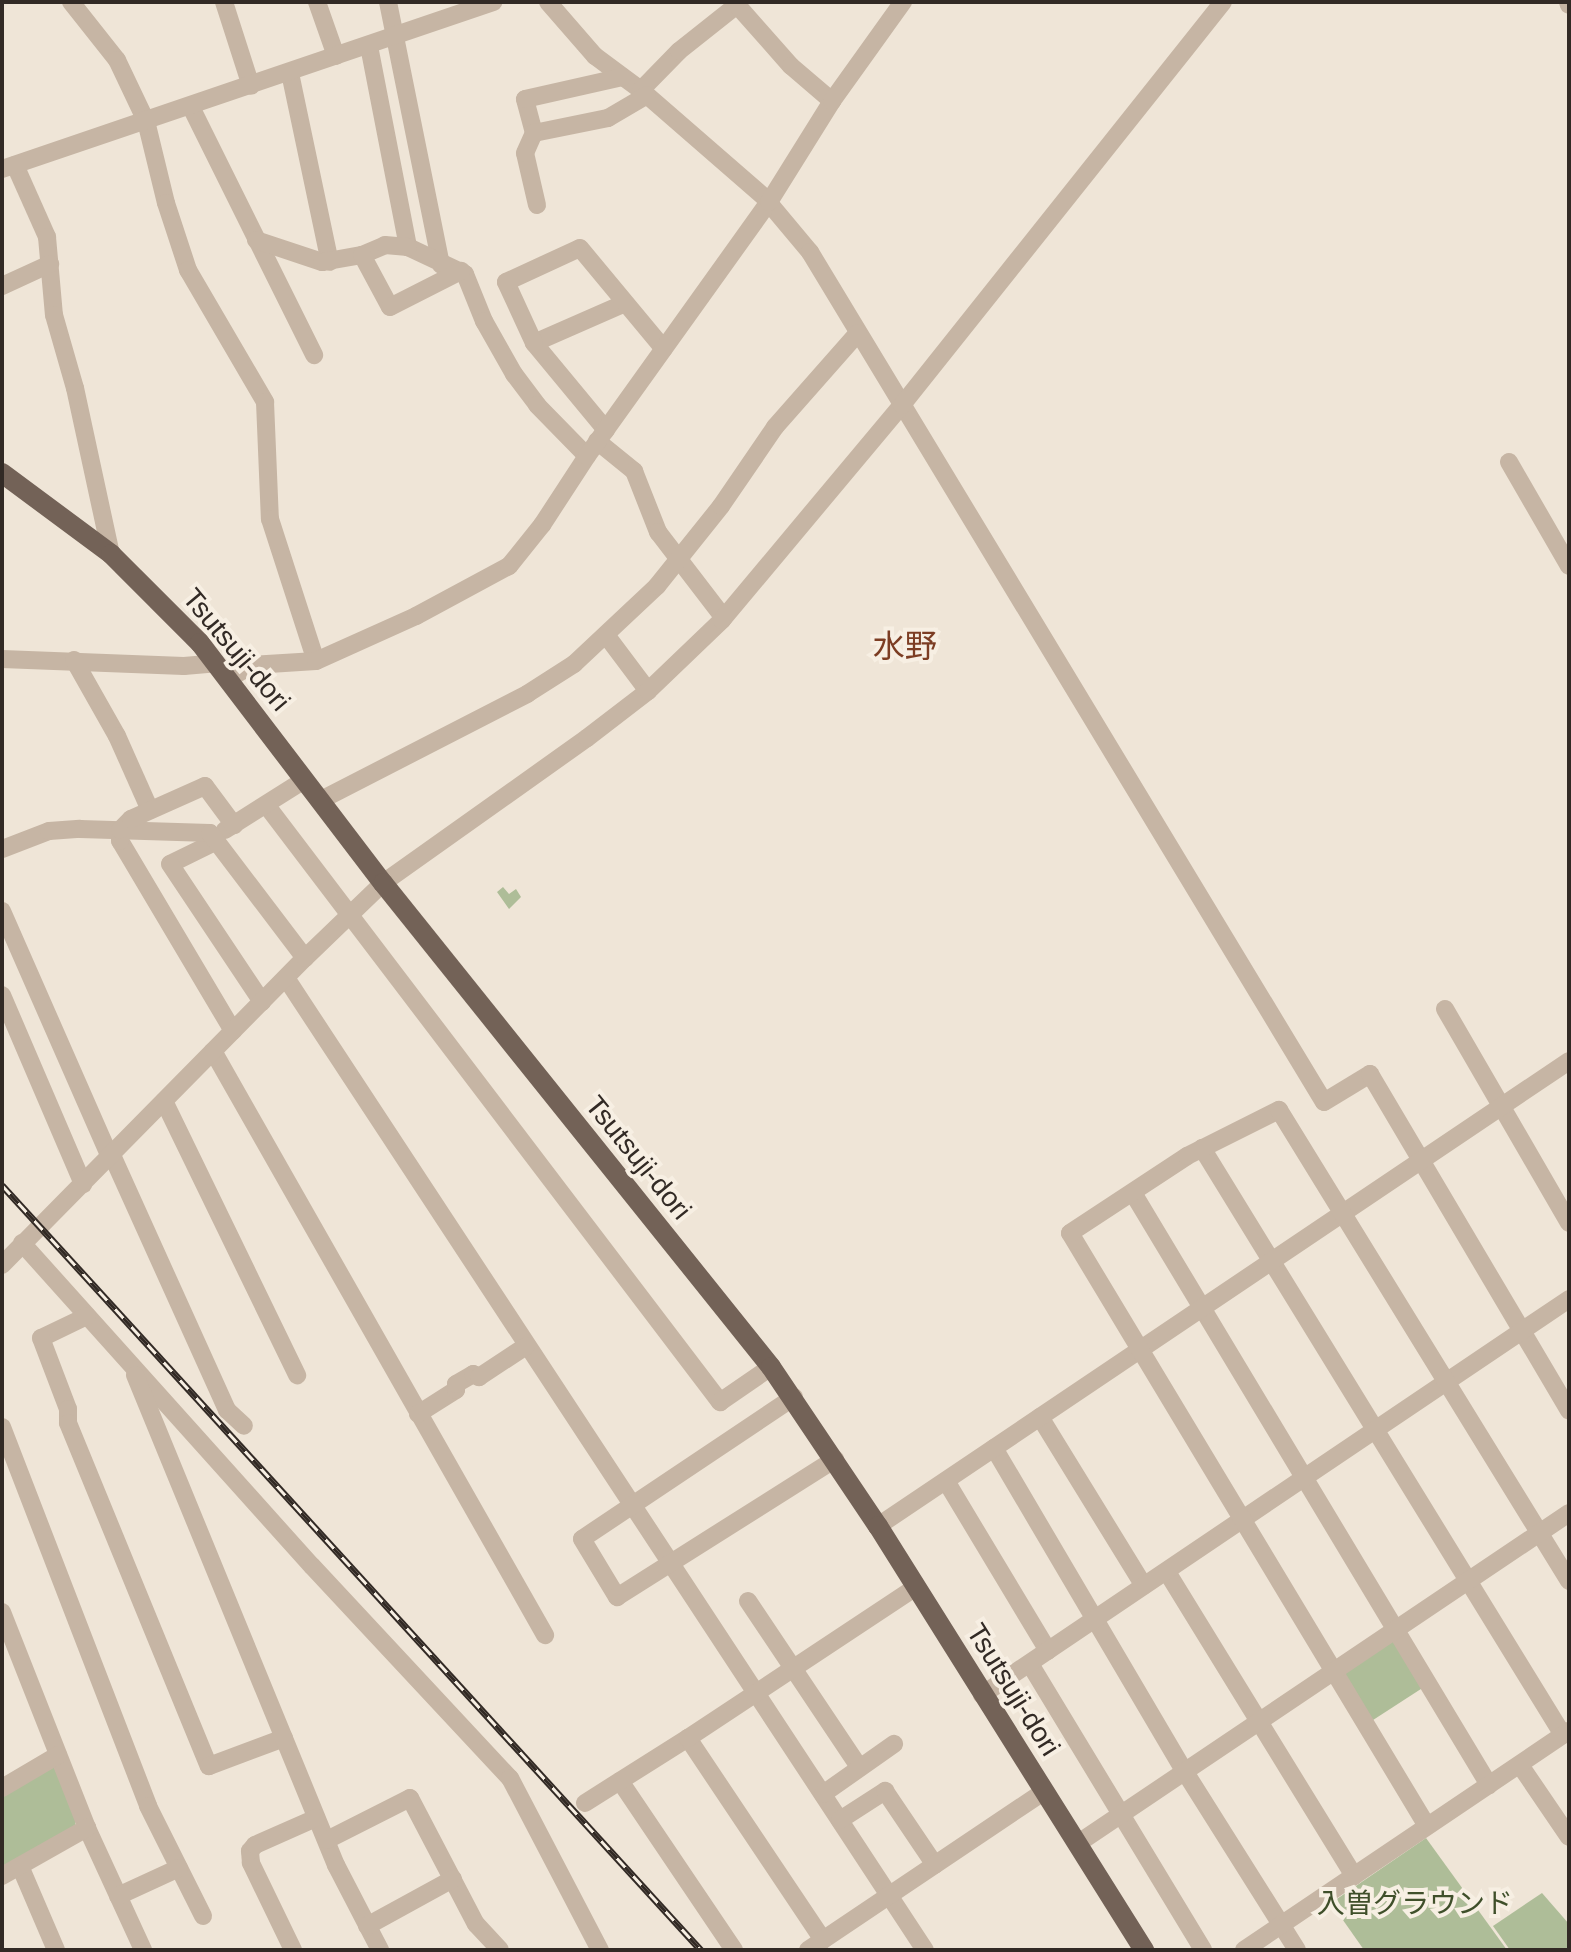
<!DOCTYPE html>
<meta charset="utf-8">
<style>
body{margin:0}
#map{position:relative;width:1571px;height:1952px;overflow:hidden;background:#efe5d7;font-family:Arial,"Noto Sans JP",sans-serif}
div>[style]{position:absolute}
.green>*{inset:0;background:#aebd98}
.minor>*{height:18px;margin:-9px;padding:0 9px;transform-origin:9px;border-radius:9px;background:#c6b5a4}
.major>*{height:20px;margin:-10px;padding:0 10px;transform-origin:10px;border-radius:10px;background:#736257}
.rail>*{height:7px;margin-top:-3.5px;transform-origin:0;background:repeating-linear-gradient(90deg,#f7efe3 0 12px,#322a25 0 24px);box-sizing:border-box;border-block:2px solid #322a25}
span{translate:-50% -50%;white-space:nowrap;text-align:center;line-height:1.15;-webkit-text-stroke:8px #f7efe3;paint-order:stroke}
.street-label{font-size:28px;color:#322a25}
.park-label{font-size:28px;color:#3f4f2a}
.quarter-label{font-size:32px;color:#7c3d23}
.frame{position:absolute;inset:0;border:4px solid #322a25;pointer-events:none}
</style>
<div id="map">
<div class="green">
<div style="clip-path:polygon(503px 887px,509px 894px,516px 889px,521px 897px,509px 909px,497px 892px)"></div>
<div style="clip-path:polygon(1393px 1640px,1424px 1687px,1370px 1722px,1345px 1677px,1346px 1672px)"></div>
<div style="clip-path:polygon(54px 1767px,76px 1819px,75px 1827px,2px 1868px,2px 1797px)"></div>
<div style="clip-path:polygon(1426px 1838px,1507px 1950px,1364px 1950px,1331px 1903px)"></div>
<div style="clip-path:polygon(1542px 1893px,1569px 1924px,1569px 1950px,1510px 1950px,1493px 1926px)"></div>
</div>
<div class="minor">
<div style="left:71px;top:2px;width:74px;rotate:51.6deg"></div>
<div style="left:117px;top:60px;width:68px;rotate:64.6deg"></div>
<div style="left:146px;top:121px;width:84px;rotate:76.3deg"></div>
<div style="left:166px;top:203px;width:71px;rotate:71.8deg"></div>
<div style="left:188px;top:270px;width:153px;rotate:59.7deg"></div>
<div style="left:265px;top:402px;width:117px;rotate:87.6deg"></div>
<div style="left:270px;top:519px;width:149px;rotate:72.1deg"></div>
<div style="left:224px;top:2px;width:88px;rotate:72.2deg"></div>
<div style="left:317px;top:2px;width:57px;rotate:70.6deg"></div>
<div style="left:388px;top:2px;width:268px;rotate:78.6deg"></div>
<div style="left:548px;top:2px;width:72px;rotate:49deg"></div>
<div style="left:595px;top:56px;width:57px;rotate:36.5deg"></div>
<div style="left:641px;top:90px;width:163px;rotate:41deg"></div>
<div style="left:764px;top:197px;width:72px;rotate:50.1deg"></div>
<div style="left:810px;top:252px;width:993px;rotate:58.84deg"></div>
<div style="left:1324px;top:1102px;width:54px;rotate:-31.3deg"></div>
<div style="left:1370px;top:1074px;width:391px;rotate:59.4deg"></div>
<div style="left:1568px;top:2px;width:3px;rotate:72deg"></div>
<div style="left:369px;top:46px;width:205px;rotate:79deg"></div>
<div style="left:408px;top:247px;width:63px;rotate:25.3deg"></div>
<div style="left:465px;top:274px;width:51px;rotate:68deg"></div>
<div style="left:484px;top:321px;width:61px;rotate:60.5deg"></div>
<div style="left:514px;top:374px;width:39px;rotate:53deg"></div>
<div style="left:537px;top:405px;width:71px;rotate:45.6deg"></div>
<div style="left:290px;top:73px;width:193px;rotate:78.1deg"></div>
<div style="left:641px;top:90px;width:54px;rotate:-45.7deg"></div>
<div style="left:679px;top:51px;width:74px;rotate:-38.4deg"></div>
<div style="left:737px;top:5px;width:81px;rotate:48.5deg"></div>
<div style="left:791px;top:66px;width:54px;rotate:40.5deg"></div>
<div style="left:191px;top:107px;width:277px;rotate:63.6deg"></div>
<div style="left:534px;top:133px;width:35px;rotate:-105deg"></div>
<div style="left:525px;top:99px;width:100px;rotate:-12.7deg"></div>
<div style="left:15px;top:165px;width:79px;rotate:66deg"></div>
<div style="left:47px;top:237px;width:78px;rotate:84.9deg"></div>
<div style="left:54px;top:315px;width:76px;rotate:74deg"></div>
<div style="left:75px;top:388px;width:170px;rotate:77.8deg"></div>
<div style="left:2px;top:169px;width:519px;rotate:-18.78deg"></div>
<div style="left:537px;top:205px;width:53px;rotate:-103deg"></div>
<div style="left:525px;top:153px;width:22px;rotate:-66deg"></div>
<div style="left:534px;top:133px;width:76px;rotate:-11.5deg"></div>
<div style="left:608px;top:118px;width:45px;rotate:-30.5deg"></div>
<div style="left:256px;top:240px;width:70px;rotate:18.4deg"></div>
<div style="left:322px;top:262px;width:41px;rotate:-9.9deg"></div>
<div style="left:362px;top:255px;width:25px;rotate:-23deg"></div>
<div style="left:385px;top:245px;width:23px;rotate:5deg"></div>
<div style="left:362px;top:255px;width:59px;rotate:61.7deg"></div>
<div style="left:390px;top:307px;width:80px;rotate:-26.9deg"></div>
<div style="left:2px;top:286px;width:53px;rotate:-24.6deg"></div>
<div style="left:534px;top:343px;width:99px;rotate:-23.7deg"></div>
<div style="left:606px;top:430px;width:113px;rotate:-129.6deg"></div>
<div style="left:534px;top:343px;width:67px;rotate:-114.7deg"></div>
<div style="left:506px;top:282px;width:81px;rotate:-24.7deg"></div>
<div style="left:580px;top:248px;width:131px;rotate:50.3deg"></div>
<div style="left:597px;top:441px;width:48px;rotate:39deg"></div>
<div style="left:634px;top:471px;width:66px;rotate:68.5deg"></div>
<div style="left:658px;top:532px;width:108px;rotate:52.5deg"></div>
<div style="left:1509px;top:462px;width:120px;rotate:60deg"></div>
<div style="left:606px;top:635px;width:70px;rotate:53.1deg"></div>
<div style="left:2px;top:659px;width:182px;rotate:2.2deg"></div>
<div style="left:184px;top:666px;width:32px;rotate:-5deg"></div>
<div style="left:74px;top:660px;width:87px;rotate:60.5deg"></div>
<div style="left:117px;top:736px;width:81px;rotate:66deg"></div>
<div style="left:230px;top:678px;width:26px;rotate:-31deg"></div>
<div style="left:252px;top:665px;width:64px;rotate:-3.6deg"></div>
<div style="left:316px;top:661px;width:110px;rotate:-24.2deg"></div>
<div style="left:416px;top:616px;width:106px;rotate:-28.3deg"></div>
<div style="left:509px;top:566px;width:53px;rotate:-51.2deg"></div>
<div style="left:542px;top:525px;width:82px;rotate:-56.9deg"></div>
<div style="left:587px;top:456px;width:312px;rotate:-54.4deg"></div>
<div style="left:769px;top:202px;width:119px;rotate:-58deg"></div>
<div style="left:832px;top:101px;width:122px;rotate:-54.4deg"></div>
<div style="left:321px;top:800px;width:232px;rotate:-27.2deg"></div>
<div style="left:527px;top:694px;width:56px;rotate:-32.6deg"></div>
<div style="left:574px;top:664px;width:114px;rotate:-43.2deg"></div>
<div style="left:657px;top:586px;width:102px;rotate:-51.3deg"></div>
<div style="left:721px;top:506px;width:96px;rotate:-55.6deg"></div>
<div style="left:775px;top:427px;width:125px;rotate:-48.6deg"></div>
<div style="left:267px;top:806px;width:749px;rotate:52.76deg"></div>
<div style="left:720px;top:1402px;width:62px;rotate:-34.5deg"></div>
<div style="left:225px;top:830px;width:93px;rotate:-32.3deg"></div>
<div style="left:217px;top:841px;width:52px;rotate:153.9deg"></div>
<div style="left:170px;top:864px;width:166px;rotate:56.3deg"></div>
<div style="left:2px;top:849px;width:50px;rotate:-21deg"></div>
<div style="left:49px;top:831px;width:31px;rotate:-4deg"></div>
<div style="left:80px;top:829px;width:130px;rotate:1.8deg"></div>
<div style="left:210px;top:833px;width:157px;rotate:52.8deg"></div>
<div style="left:2px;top:911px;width:266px;rotate:66.3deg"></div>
<div style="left:286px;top:978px;width:1163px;rotate:56.68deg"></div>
<div style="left:2px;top:995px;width:206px;rotate:66.8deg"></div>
<div style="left:1445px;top:1009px;width:247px;rotate:59.9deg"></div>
<div style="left:233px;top:1031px;width:221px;rotate:-120.7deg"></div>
<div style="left:120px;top:841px;width:11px;rotate:-90deg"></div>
<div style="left:120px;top:830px;width:16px;rotate:-45deg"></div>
<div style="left:131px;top:819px;width:81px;rotate:-24deg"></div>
<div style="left:205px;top:786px;width:49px;rotate:53.4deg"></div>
<div style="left:213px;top:1051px;width:672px;rotate:60.38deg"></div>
<div style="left:164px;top:1101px;width:305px;rotate:64.1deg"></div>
<div style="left:1202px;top:1148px;width:689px;rotate:58.41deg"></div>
<div style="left:111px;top:1153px;width:282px;rotate:65.7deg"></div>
<div style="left:227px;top:1410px;width:23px;rotate:43deg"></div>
<div style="left:1133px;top:1193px;width:691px;rotate:58.98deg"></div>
<div style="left:22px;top:1243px;width:434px;rotate:48.1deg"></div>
<div style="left:312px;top:1566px;width:290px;rotate:47deg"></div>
<div style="left:510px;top:1778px;width:194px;rotate:62.4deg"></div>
<div style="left:2px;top:1265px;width:431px;rotate:-45.4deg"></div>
<div style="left:305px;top:958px;width:108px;rotate:-43.9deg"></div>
<div style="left:383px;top:883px;width:250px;rotate:-35.4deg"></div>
<div style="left:587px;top:738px;width:77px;rotate:-37.6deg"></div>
<div style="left:648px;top:691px;width:103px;rotate:-43.8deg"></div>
<div style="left:722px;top:620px;width:280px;rotate:-50.1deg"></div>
<div style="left:902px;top:405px;width:515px;rotate:-51.46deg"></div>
<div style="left:87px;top:1316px;width:51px;rotate:154.4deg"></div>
<div style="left:41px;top:1338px;width:76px;rotate:69.2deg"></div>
<div style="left:68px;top:1409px;width:14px;rotate:90deg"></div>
<div style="left:68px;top:1423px;width:371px;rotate:67.7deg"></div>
<div style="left:209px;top:1766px;width:80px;rotate:-20.5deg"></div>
<div style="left:135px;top:1375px;width:530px;rotate:67.7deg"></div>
<div style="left:336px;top:1865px;width:96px;rotate:62.6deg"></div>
<div style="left:794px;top:1397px;width:255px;rotate:146.2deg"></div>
<div style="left:582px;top:1539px;width:68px;rotate:58.9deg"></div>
<div style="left:617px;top:1597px;width:258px;rotate:-32.3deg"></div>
<div style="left:418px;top:1414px;width:45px;rotate:-32.3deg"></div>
<div style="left:456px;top:1390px;width:6px;rotate:-90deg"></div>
<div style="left:456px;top:1384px;width:20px;rotate:-30deg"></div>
<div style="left:473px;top:1374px;width:7px;rotate:27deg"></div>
<div style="left:479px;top:1377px;width:56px;rotate:-33.4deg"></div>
<div style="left:1040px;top:1417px;width:198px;rotate:58.4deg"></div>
<div style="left:2px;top:1427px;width:406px;rotate:68.9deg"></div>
<div style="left:148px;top:1806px;width:123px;rotate:63.4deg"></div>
<div style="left:994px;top:1448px;width:376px;rotate:59.5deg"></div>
<div style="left:1185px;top:1772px;width:210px;rotate:57.8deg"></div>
<div style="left:946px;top:1481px;width:198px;rotate:59deg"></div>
<div style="left:878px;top:1526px;width:833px;rotate:-33.94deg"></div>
<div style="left:1167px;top:1572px;width:357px;rotate:58.4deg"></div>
<div style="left:748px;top:1601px;width:200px;rotate:56.2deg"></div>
<div style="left:2px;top:1612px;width:232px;rotate:68.5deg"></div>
<div style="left:87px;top:1828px;width:134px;rotate:65.3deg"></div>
<div style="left:1030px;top:1664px;width:334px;rotate:58.8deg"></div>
<div style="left:982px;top:1695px;width:708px;rotate:-34deg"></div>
<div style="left:1520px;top:1765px;width:87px;rotate:55.8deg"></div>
<div style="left:620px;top:1781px;width:204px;rotate:56deg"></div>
<div style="left:2px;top:1788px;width:65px;rotate:-30.5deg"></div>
<div style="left:823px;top:1794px;width:87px;rotate:-35.2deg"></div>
<div style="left:585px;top:1803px;width:122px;rotate:-32.3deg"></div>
<div style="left:840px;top:1820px;width:54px;rotate:-32.8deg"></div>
<div style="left:885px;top:1791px;width:89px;rotate:56deg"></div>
<div style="left:1427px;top:1826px;width:692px;rotate:-121.05deg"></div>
<div style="left:1070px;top:1233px;width:140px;rotate:-33.3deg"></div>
<div style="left:1187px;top:1156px;width:103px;rotate:-26.6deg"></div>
<div style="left:1279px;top:1110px;width:553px;rotate:58.38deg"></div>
<div style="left:327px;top:1840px;width:93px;rotate:-26.8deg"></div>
<div style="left:410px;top:1798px;width:142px;rotate:62.4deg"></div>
<div style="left:476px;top:1924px;width:35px;rotate:47deg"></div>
<div style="left:1077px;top:1844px;width:593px;rotate:-33.93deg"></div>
<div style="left:20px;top:1866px;width:91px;rotate:66.8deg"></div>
<div style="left:2px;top:1876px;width:98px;rotate:-29.5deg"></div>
<div style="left:118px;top:1896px;width:67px;rotate:-24.7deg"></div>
<div style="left:367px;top:1926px;width:98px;rotate:-28.7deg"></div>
<div style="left:823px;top:1940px;width:243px;rotate:-123.8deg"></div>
<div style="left:688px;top:1738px;width:273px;rotate:-33.5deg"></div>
<div style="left:293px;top:1950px;width:97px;rotate:-115.8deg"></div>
<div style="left:251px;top:1863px;width:12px;rotate:-95deg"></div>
<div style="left:250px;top:1851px;width:8px;rotate:-50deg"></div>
<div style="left:255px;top:1845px;width:67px;rotate:-23.9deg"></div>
<div style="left:808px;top:1950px;width:283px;rotate:-33.9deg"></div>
<div style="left:1244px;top:1950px;width:392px;rotate:-34deg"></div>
</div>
<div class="major">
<div style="left:2px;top:473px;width:136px;rotate:36.6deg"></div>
<div style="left:111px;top:554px;width:126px;rotate:45deg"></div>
<div style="left:200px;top:643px;width:302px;rotate:52.7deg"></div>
<div style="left:383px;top:883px;width:620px;rotate:51.28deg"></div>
<div style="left:771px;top:1367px;width:192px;rotate:56.1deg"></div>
<div style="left:878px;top:1526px;width:501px;rotate:57.9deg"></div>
</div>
<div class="rail">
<div style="left:2px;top:1185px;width:1036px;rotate:47.58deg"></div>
</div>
<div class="street-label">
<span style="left:236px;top:650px;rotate:50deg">Tsutsuji-dori</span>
<span style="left:638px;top:1158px;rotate:51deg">Tsutsuji-dori</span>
<span style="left:1013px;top:1690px;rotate:58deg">Tsutsuji-dori</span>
</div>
<div class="park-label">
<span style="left:1415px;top:1904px">入曽グラウンド</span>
</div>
<div class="quarter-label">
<span style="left:905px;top:646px">水野</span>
</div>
<div class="frame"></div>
</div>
